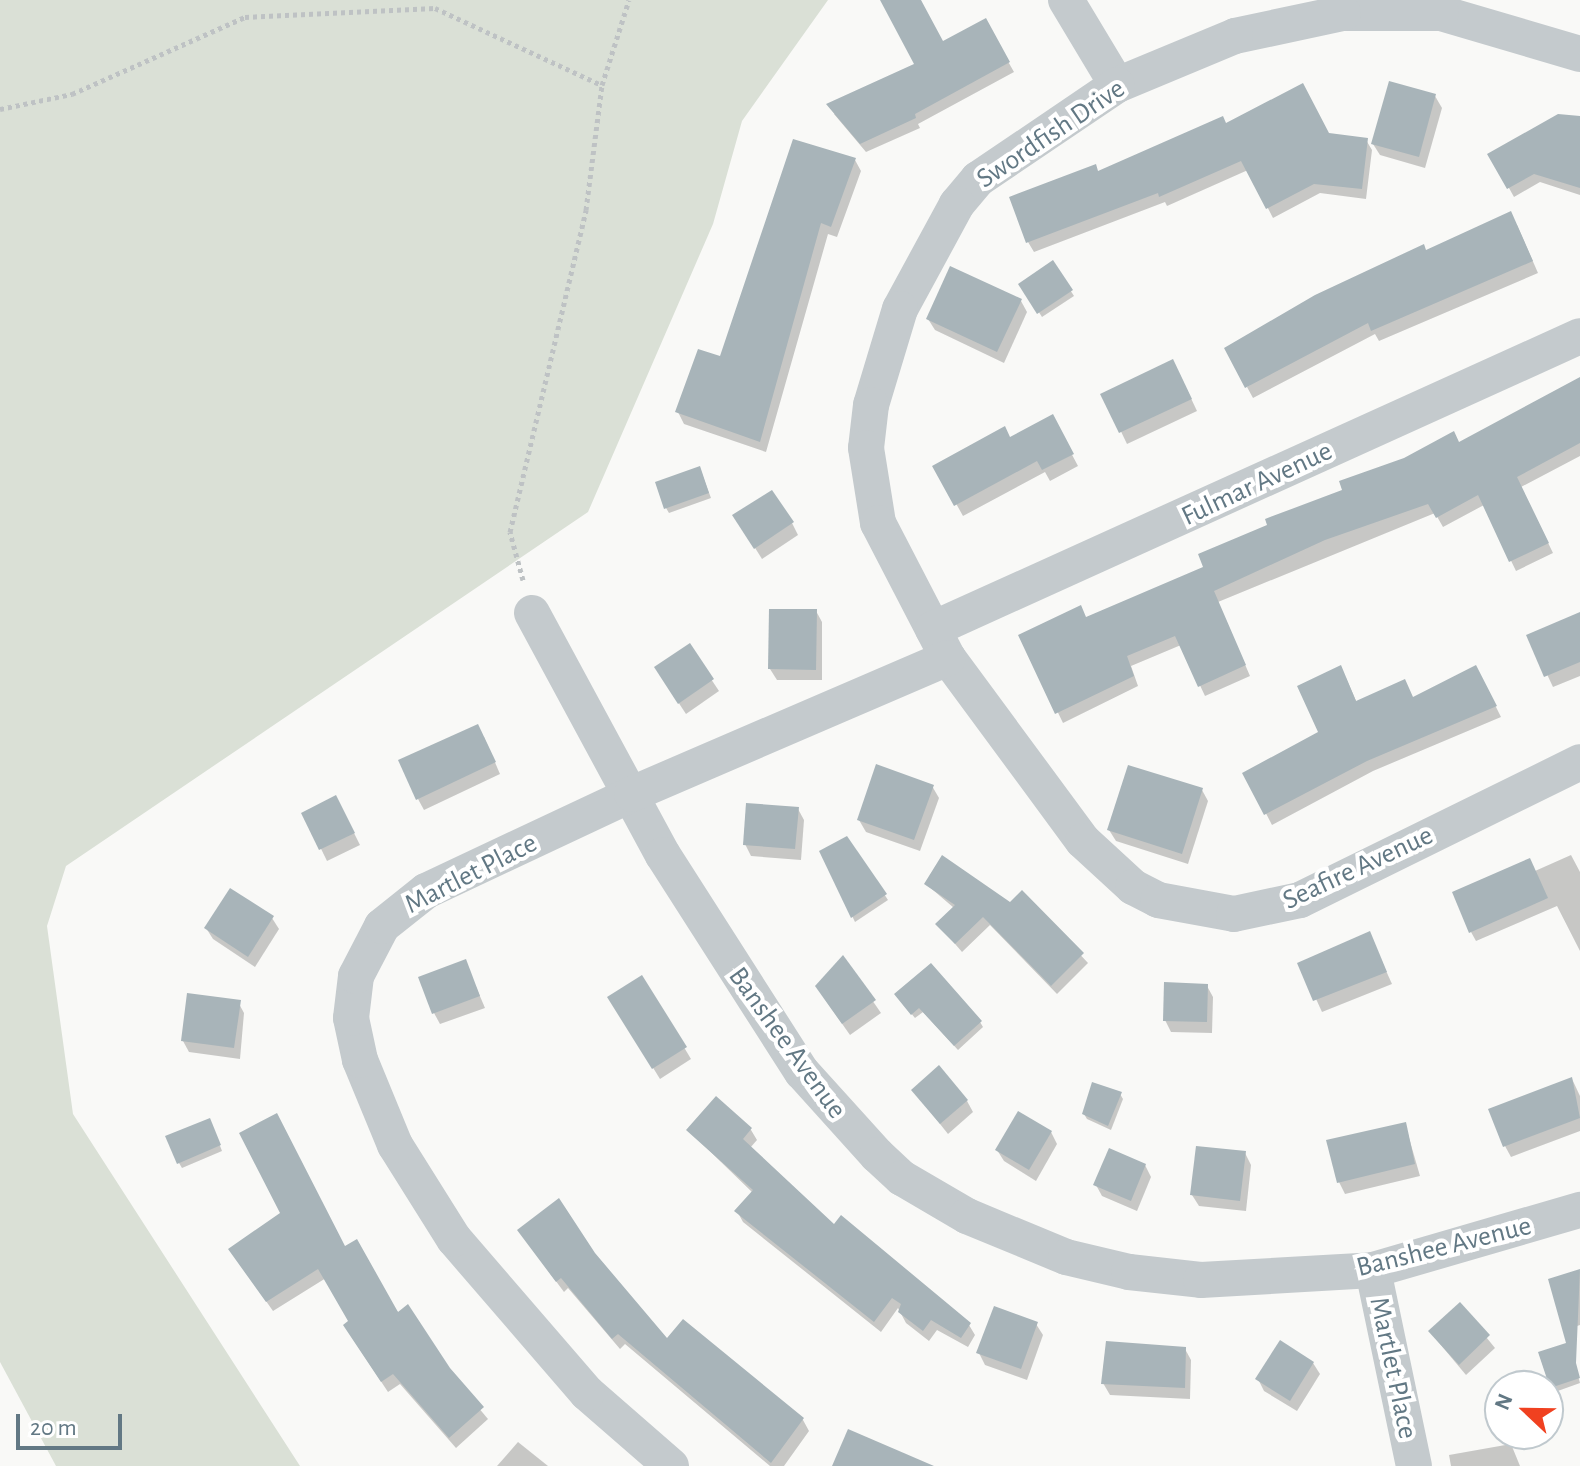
<!DOCTYPE html>
<style>
body{margin:0}
#map{position:relative;width:1580px;height:1466px;overflow:hidden;background:#f9f9f7;font-family:"Alegreya Sans",sans-serif}
div>[style]{position:absolute}
.green>*{inset:0;background:#dae0d6}
.shadow>*{inset:0;background:#0003}
.building>*{inset:0;background:#a8b4b9}
.path>*{height:5px;margin-top:-2.5px;transform-origin:0;background:repeating-linear-gradient(90deg,#bec2c4 0 4px,transparent 0 8px)}
.street>*{height:36px;margin:-18px;padding:0 18px;transform-origin:18px;border-radius:18px;background:#c4cacd}
span{translate:-50% -50%;white-space:nowrap;text-align:center;line-height:1.15;-webkit-text-stroke:8px #fff;paint-order:stroke}
.street-label{font-size:28px;color:#627884}
.north{position:absolute;left:1484px;top:1370px;width:80px;height:80px;box-sizing:border-box;background:#fff;border:2px solid #c0c9ce;border-radius:50%;rotate:292deg;font-size:22px;font-weight:700;line-height:32px;text-align:center;color:#627884}
.north::after{content:'';display:block;margin:auto;width:28px;height:36px;background:#f04120;clip-path:polygon(50% 0,100% 100%,50% 72%,0 100%)}
.scale{position:absolute;left:16px;top:1414px;width:106px;height:36px;box-sizing:border-box;border:4px solid #627884;border-top:0;padding-left:10px;font-size:24px;line-height:28px;white-space:nowrap;color:#627884;-webkit-text-stroke:6px #fff;paint-order:stroke}
</style>
<div id="map">
<div class="green">
<div style="clip-path:polygon(0 0,828px 0,742px 121px,713px 224px,588px 512px,66px 866px,47px 926px,73px 1114px,300px 1466px,56px 1466px,0 1362px)"></div>
</div>
<div class="shadow">
<div style="clip-path:polygon(894px 0,920px 0,943px 44px,985px 21px,1014px 72px,918px 124px,920px 128px,866px 152px,834px 114px,917px 65px)"></div>
<div style="clip-path:polygon(1435px 96px,1442px 108px,1425px 168px,1380px 155px,1373px 144px)"></div>
<div style="clip-path:polygon(1580px 118px,1580px 195px,1540px 182px,1514px 197px,1490px 154px)"></div>
<div style="clip-path:polygon(1226px 126px,1366px 140px,1372px 150px,1366px 199px,1320px 193px,1273px 218px,1248px 170px,1167px 206px,1165px 202px,1034px 252px,1028px 242px,1099px 173px)"></div>
<div style="clip-path:polygon(855px 160px,861px 171px,837px 237px,828px 234px,766px 452px,684px 424px,678px 412px,721px 359px)"></div>
<div style="clip-path:polygon(1517px 225px,1538px 273px,1379px 341px,1375px 334px,1253px 398px,1247px 387px,1426px 252px)"></div>
<div style="clip-path:polygon(1053px 263px,1074px 296px,1042px 317px,1021px 284px)"></div>
<div style="clip-path:polygon(1021px 301px,1027px 312px,1004px 363px,935px 330px,928px 319px)"></div>
<div style="clip-path:polygon(1179px 373px,1197px 411px,1127px 444px,1103px 394px)"></div>
<div style="clip-path:polygon(1580px 384px,1580px 456px,1521px 487px,1553px 553px,1516px 571px,1484px 505px,1443px 527px,1435px 513px,1218px 602px,1250px 676px,1205px 696px,1181px 645px,1131px 666px,1138px 686px,1063px 723px,1021px 636px,1086px 619px,1205px 568px)"></div>
<div style="clip-path:polygon(1052px 417px,1078px 466px,1050px 481px,1045px 472px,963px 516px,935px 466px,1011px 439px)"></div>
<div style="clip-path:polygon(702px 474px,711px 498px,669px 513px,666px 508px)"></div>
<div style="clip-path:polygon(792px 523px,798px 535px,762px 559px,742px 527px)"></div>
<div style="clip-path:polygon(816px 611px,822px 622px,822px 680px,777px 680px,770px 669px)"></div>
<div style="clip-path:polygon(1580px 614px,1580px 676px,1553px 687px,1529px 636px)"></div>
<div style="clip-path:polygon(689px 646px,719px 691px,686px 714px,663px 679px)"></div>
<div style="clip-path:polygon(1481px 677px,1501px 717px,1373px 771px,1272px 825px,1245px 773px,1321px 733px,1346px 678px,1357px 703px,1413px 699px)"></div>
<div style="clip-path:polygon(484px 737px,500px 774px,424px 810px,418px 799px)"></div>
<div style="clip-path:polygon(932px 786px,939px 798px,920px 851px,866px 832px,859px 820px)"></div>
<div style="clip-path:polygon(1202px 790px,1208px 801px,1188px 864px,1116px 841px,1109px 830px)"></div>
<div style="clip-path:polygon(342px 809px,360px 845px,327px 861px,304px 814px)"></div>
<div style="clip-path:polygon(798px 809px,804px 820px,801px 860px,751px 856px,745px 844px)"></div>
<div style="clip-path:polygon(847px 838px,888px 900px,855px 922px,822px 852px)"></div>
<div style="clip-path:polygon(1571px 855px,1580px 872px,1580px 951px,1557px 906px,1476px 941px,1471px 932px,1535px 871px)"></div>
<div style="clip-path:polygon(926px 884px,1010px 904px,1022px 892px,1088px 963px,1057px 994px,990px 925px,962px 952px,938px 924px,954px 908px)"></div>
<div style="clip-path:polygon(272px 918px,279px 929px,255px 967px,213px 939px,206px 928px)"></div>
<div style="clip-path:polygon(1369px 933px,1392px 984px,1322px 1012px,1300px 964px)"></div>
<div style="clip-path:polygon(843px 958px,881px 1013px,850px 1035px,824px 998px)"></div>
<div style="clip-path:polygon(465px 961px,485px 1008px,440px 1024px,434px 1013px)"></div>
<div style="clip-path:polygon(642px 977px,691px 1059px,660px 1079px,610px 998px)"></div>
<div style="clip-path:polygon(1207px 986px,1213px 997px,1212px 1033px,1171px 1032px,1165px 1020px)"></div>
<div style="clip-path:polygon(899px 999px,980px 1022px,983px 1027px,958px 1050px,923px 1012px,915px 1018px)"></div>
<div style="clip-path:polygon(238px 1002px,244px 1013px,240px 1059px,189px 1052px,183px 1041px)"></div>
<div style="clip-path:polygon(1572px 1079px,1580px 1096px,1580px 1131px,1511px 1157px,1505px 1146px)"></div>
<div style="clip-path:polygon(913px 1090px,967px 1101px,973px 1112px,948px 1134px)"></div>
<div style="clip-path:polygon(1120px 1094px,1123px 1099px,1111px 1130px,1087px 1119px,1084px 1114px)"></div>
<div style="clip-path:polygon(716px 1099px,751px 1130px,757px 1140px,750px 1148px,834px 1227px,969px 1325px,975px 1335px,968px 1347px,937px 1330px,929px 1341px,906px 1323px,898px 1308px,881px 1332px,743px 1222px,737px 1211px,753px 1193px,688px 1130px)"></div>
<div style="clip-path:polygon(1405px 1124px,1420px 1176px,1345px 1194px,1339px 1182px)"></div>
<div style="clip-path:polygon(212px 1125px,222px 1151px,182px 1168px,179px 1163px)"></div>
<div style="clip-path:polygon(1051px 1132px,1057px 1144px,1036px 1181px,1004px 1161px,997px 1150px)"></div>
<div style="clip-path:polygon(1245px 1153px,1251px 1165px,1246px 1211px,1199px 1206px,1192px 1195px)"></div>
<div style="clip-path:polygon(1145px 1165px,1151px 1177px,1137px 1211px,1102px 1196px,1096px 1185px)"></div>
<div style="clip-path:polygon(526px 1241px,593px 1254px,667px 1341px,803px 1420px,809px 1431px,784px 1466px,770px 1466px,625px 1344px,620px 1349px,568px 1288px,564px 1292px)"></div>
<div style="clip-path:polygon(345px 1249px,488px 1419px,456px 1448px,400px 1384px,388px 1392px,351px 1336px,351px 1322px,326px 1278px,273px 1311px,237px 1260px)"></div>
<div style="clip-path:polygon(1580px 1271px,1580px 1325px,1568px 1329px,1550px 1280px)"></div>
<div style="clip-path:polygon(1460px 1305px,1495px 1348px,1466px 1375px,1430px 1332px)"></div>
<div style="clip-path:polygon(1036px 1324px,1043px 1335px,1027px 1380px,985px 1365px,979px 1353px)"></div>
<div style="clip-path:polygon(1185px 1349px,1191px 1360px,1190px 1399px,1110px 1395px,1103px 1383px)"></div>
<div style="clip-path:polygon(1571px 1350px,1580px 1383px,1555px 1392px,1540px 1354px)"></div>
<div style="clip-path:polygon(1313px 1363px,1320px 1374px,1297px 1411px,1264px 1391px,1258px 1379px)"></div>
<div style="clip-path:polygon(518px 1442px,548px 1466px,497px 1466px)"></div>
<div style="clip-path:polygon(1511px 1444px,1520px 1466px,1451px 1466px,1449px 1455px)"></div>
</div>
<div class="building">
<div style="clip-path:polygon(880px 0,921px 0,943px 41px,986px 18px,1010px 62px,915px 114px,916px 118px,860px 144px,826px 104px,914px 64px)"></div>
<div style="clip-path:polygon(1389px 81px,1436px 94px,1419px 157px,1371px 144px)"></div>
<div style="clip-path:polygon(1303px 83px,1329px 133px,1368px 138px,1362px 189px,1314px 184px,1266px 209px,1241px 161px,1159px 197px,1158px 193px,1026px 243px,1009px 197px,1096px 164px,1098px 171px,1223px 116px,1226px 123px)"></div>
<div style="clip-path:polygon(1558px 114px,1580px 116px,1580px 188px,1534px 174px,1507px 189px,1487px 154px)"></div>
<div style="clip-path:polygon(793px 139px,856px 158px,831px 227px,821px 223px,760px 442px,675px 412px,698px 349px,720px 356px)"></div>
<div style="clip-path:polygon(1511px 211px,1533px 261px,1371px 331px,1368px 323px,1245px 388px,1224px 348px,1315px 295px,1424px 244px,1426px 250px)"></div>
<div style="clip-path:polygon(1053px 260px,1073px 290px,1037px 314px,1018px 284px)"></div>
<div style="clip-path:polygon(950px 266px,1022px 299px,997px 352px,926px 319px)"></div>
<div style="clip-path:polygon(1173px 359px,1192px 399px,1119px 433px,1100px 394px)"></div>
<div style="clip-path:polygon(1580px 377px,1580px 443px,1517px 477px,1549px 543px,1509px 562px,1478px 495px,1436px 518px,1428px 504px,1325px 540px,1214px 591px,1246px 665px,1198px 687px,1175px 636px,1127px 656px,1134px 676px,1055px 714px,1018px 635px,1081px 605px,1086px 617px,1203px 567px,1198px 554px,1267px 525px,1265px 519px,1342px 490px,1339px 481px,1404px 458px,1454px 431px,1459px 442px)"></div>
<div style="clip-path:polygon(1053px 414px,1074px 454px,1042px 470px,1037px 461px,954px 506px,932px 466px,1005px 426px,1010px 437px)"></div>
<div style="clip-path:polygon(700px 466px,709px 493px,664px 509px,655px 482px)"></div>
<div style="clip-path:polygon(772px 490px,794px 522px,754px 549px,732px 515px)"></div>
<div style="clip-path:polygon(769px 609px,817px 609px,816px 670px,768px 669px)"></div>
<div style="clip-path:polygon(1580px 612px,1580px 662px,1544px 677px,1526px 635px)"></div>
<div style="clip-path:polygon(690px 643px,714px 679px,678px 704px,654px 667px)"></div>
<div style="clip-path:polygon(1341px 665px,1356px 701px,1405px 679px,1413px 697px,1476px 665px,1497px 706px,1367px 761px,1264px 815px,1242px 773px,1318px 732px,1297px 686px)"></div>
<div style="clip-path:polygon(478px 724px,496px 762px,416px 800px,398px 760px)"></div>
<div style="clip-path:polygon(876px 764px,934px 785px,914px 840px,857px 820px)"></div>
<div style="clip-path:polygon(1128px 765px,1203px 788px,1182px 854px,1107px 830px)"></div>
<div style="clip-path:polygon(336px 795px,355px 833px,319px 850px,301px 813px)"></div>
<div style="clip-path:polygon(746px 803px,799px 807px,795px 849px,743px 845px)"></div>
<div style="clip-path:polygon(847px 836px,887px 894px,851px 918px,819px 851px)"></div>
<div style="clip-path:polygon(942px 855px,1010px 902px,1022px 890px,1084px 953px,1051px 986px,983px 917px,955px 944px,935px 924px,955px 905px,924px 884px)"></div>
<div style="clip-path:polygon(1530px 858px,1548px 898px,1469px 933px,1452px 892px)"></div>
<div style="clip-path:polygon(230px 888px,274px 916px,248px 957px,204px 928px)"></div>
<div style="clip-path:polygon(1370px 931px,1387px 972px,1313px 1001px,1297px 963px)"></div>
<div style="clip-path:polygon(843px 955px,876px 1000px,842px 1024px,815px 986px)"></div>
<div style="clip-path:polygon(466px 959px,480px 996px,432px 1014px,418px 977px)"></div>
<div style="clip-path:polygon(931px 963px,982px 1021px,954px 1046px,919px 1008px,911px 1015px,894px 994px)"></div>
<div style="clip-path:polygon(642px 975px,687px 1047px,652px 1069px,607px 997px)"></div>
<div style="clip-path:polygon(1164px 982px,1208px 984px,1207px 1022px,1163px 1021px)"></div>
<div style="clip-path:polygon(187px 993px,241px 1000px,234px 1048px,181px 1041px)"></div>
<div style="clip-path:polygon(939px 1065px,968px 1100px,940px 1124px,911px 1090px)"></div>
<div style="clip-path:polygon(1572px 1077px,1580px 1118px,1503px 1147px,1488px 1109px)"></div>
<div style="clip-path:polygon(1092px 1082px,1122px 1092px,1108px 1126px,1082px 1114px)"></div>
<div style="clip-path:polygon(716px 1096px,752px 1128px,743px 1139px,834px 1224px,841px 1215px,971px 1323px,961px 1338px,931px 1320px,923px 1331px,898px 1312px,901px 1304px,892px 1298px,874px 1322px,734px 1211px,753px 1190px,686px 1130px)"></div>
<div style="clip-path:polygon(1018px 1111px,1052px 1131px,1029px 1170px,995px 1150px)"></div>
<div style="clip-path:polygon(277px 1113px,345px 1246px,357px 1239px,398px 1312px,408px 1304px,450px 1368px,484px 1407px,449px 1438px,393px 1374px,381px 1382px,343px 1325px,348px 1321px,318px 1269px,266px 1302px,228px 1249px,280px 1213px,239px 1133px)"></div>
<div style="clip-path:polygon(210px 1118px,221px 1145px,177px 1164px,165px 1136px)"></div>
<div style="clip-path:polygon(1406px 1122px,1415px 1164px,1337px 1183px,1326px 1140px)"></div>
<div style="clip-path:polygon(1196px 1146px,1246px 1151px,1240px 1201px,1190px 1195px)"></div>
<div style="clip-path:polygon(1109px 1148px,1146px 1164px,1131px 1201px,1093px 1185px)"></div>
<div style="clip-path:polygon(559px 1198px,595px 1253px,667px 1338px,683px 1319px,804px 1418px,771px 1463px,618px 1334px,612px 1339px,561px 1278px,556px 1282px,517px 1230px)"></div>
<div style="clip-path:polygon(1580px 1269px,1576px 1363px,1580px 1378px,1550px 1388px,1538px 1352px,1566px 1343px,1548px 1279px)"></div>
<div style="clip-path:polygon(1460px 1302px,1490px 1335px,1459px 1365px,1428px 1331px)"></div>
<div style="clip-path:polygon(994px 1306px,1038px 1322px,1021px 1369px,976px 1353px)"></div>
<div style="clip-path:polygon(1280px 1340px,1314px 1362px,1290px 1401px,1255px 1379px)"></div>
<div style="clip-path:polygon(1106px 1341px,1186px 1347px,1185px 1388px,1101px 1384px)"></div>
<div style="clip-path:polygon(848px 1429px,934px 1466px,832px 1466px)"></div>
</div>
<div class="path">
<div style="left:0;top:109px;width:74px;rotate:-11.8deg"></div>
<div style="left:72px;top:94px;width:189px;rotate:-24deg"></div>
<div style="left:245px;top:17px;width:190px;rotate:-2.7deg"></div>
<div style="left:435px;top:8px;width:184px;rotate:24.8deg"></div>
<div style="left:602px;top:85px;width:89px;rotate:-72.4deg"></div>
<div style="left:523px;top:580px;width:50px;rotate:-105.2deg"></div>
<div style="left:510px;top:532px;width:331px;rotate:-76.7deg"></div>
<div style="left:586px;top:210px;width:126px;rotate:-82.7deg"></div>
</div>
<div class="street">
<div style="left:1066px;top:0;width:99px;rotate:59deg"></div>
<div style="left:1580px;top:54px;width:145px;rotate:-163.6deg"></div>
<div style="left:1441px;top:13px;width:98px;rotate:180deg"></div>
<div style="left:1343px;top:13px;width:110px;rotate:168deg"></div>
<div style="left:1235px;top:36px;width:128px;rotate:157.4deg"></div>
<div style="left:1117px;top:85px;width:168px;rotate:145.9deg"></div>
<div style="left:978px;top:179px;width:33px;rotate:130deg"></div>
<div style="left:957px;top:204px;width:119px;rotate:118.5deg"></div>
<div style="left:900px;top:309px;width:100px;rotate:106.8deg"></div>
<div style="left:871px;top:405px;width:43px;rotate:96.6deg"></div>
<div style="left:866px;top:448px;width:76px;rotate:80.9deg"></div>
<div style="left:878px;top:523px;width:152px;rotate:62.6deg"></div>
<div style="left:948px;top:658px;width:227px;rotate:53.6deg"></div>
<div style="left:1083px;top:841px;width:68px;rotate:42.6deg"></div>
<div style="left:1133px;top:887px;width:28px;rotate:27deg"></div>
<div style="left:1158px;top:900px;width:77px;rotate:10.4deg"></div>
<div style="left:1234px;top:914px;width:67px;rotate:-12deg"></div>
<div style="left:1300px;top:900px;width:312px;rotate:-26.2deg"></div>
<div style="left:532px;top:613px;width:275px;rotate:61.6deg"></div>
<div style="left:663px;top:855px;width:258px;rotate:57.4deg"></div>
<div style="left:802px;top:1072px;width:112px;rotate:47.9deg"></div>
<div style="left:877px;top:1155px;width:34px;rotate:43deg"></div>
<div style="left:902px;top:1178px;width:75px;rotate:30.3deg"></div>
<div style="left:967px;top:1216px;width:107px;rotate:22.5deg"></div>
<div style="left:1066px;top:1257px;width:65px;rotate:13.4deg"></div>
<div style="left:1129px;top:1272px;width:72px;rotate:6.3deg"></div>
<div style="left:1201px;top:1280px;width:172px;rotate:-3.3deg"></div>
<div style="left:1373px;top:1270px;width:216px;rotate:-16.2deg"></div>
<div style="left:933px;top:629px;width:710px;rotate:-24.36deg"></div>
<div style="left:1373px;top:1270px;width:200px;rotate:78.2deg"></div>
<div style="left:671px;top:1466px;width:111px;rotate:-139deg"></div>
<div style="left:587px;top:1393px;width:203px;rotate:-130.8deg"></div>
<div style="left:454px;top:1239px;width:111px;rotate:-122.1deg"></div>
<div style="left:395px;top:1145px;width:92px;rotate:-112.4deg"></div>
<div style="left:360px;top:1060px;width:43px;rotate:-102.1deg"></div>
<div style="left:351px;top:1018px;width:42px;rotate:-83.2deg"></div>
<div style="left:356px;top:976px;width:56px;rotate:-62.5deg"></div>
<div style="left:382px;top:926px;width:56px;rotate:-38.5deg"></div>
<div style="left:426px;top:891px;width:228px;rotate:-25.2deg"></div>
<div style="left:632px;top:794px;width:344px;rotate:-23.3deg"></div>
</div>
<div class="street-label">
<span style="left:1051px;top:134px;rotate:-34deg">Swordfish Drive</span>
<span style="left:1257px;top:484px;rotate:-25deg">Fulmar Avenue</span>
<span style="left:1358px;top:868px;rotate:-25deg">Seafire Avenue</span>
<span style="left:471px;top:874px;rotate:-27deg">Martlet Place</span>
<span style="left:787px;top:1043px;rotate:54deg">Banshee Avenue</span>
<span style="left:1444px;top:1247px;rotate:-14deg">Banshee Avenue</span>
<span style="left:1393px;top:1368px;rotate:78deg">Martlet Place</span>
</div>
<div class="north">N</div>
<div class="scale">20 m</div>
</div>
